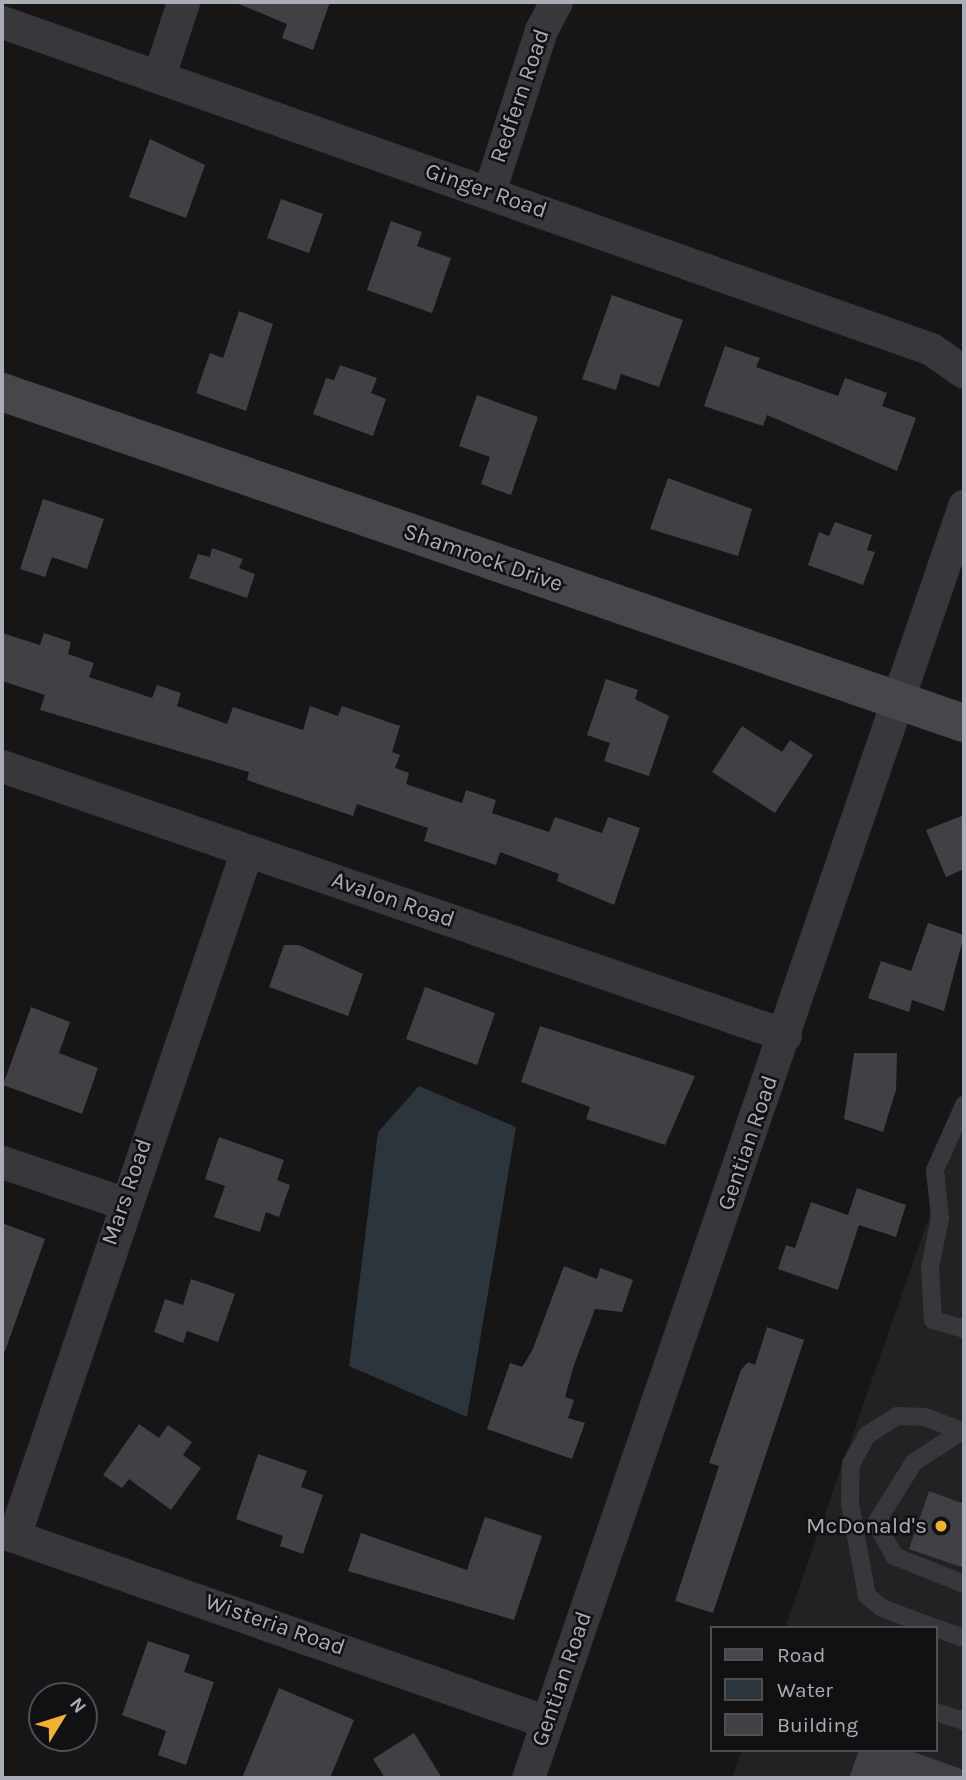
<!DOCTYPE html>
<style>
body{margin:0}
#map{position:relative;width:966px;height:1780px;overflow:hidden;background:#161618;font-family:Karla,sans-serif}
div>[style]{position:absolute}
.built>*{inset:0;background:#222225}
.water>*{inset:0;background:#2c353c}
.building>*{inset:0;background:#404145}
.lane>*{height:18px;margin:-9px;padding:0 9px;transform-origin:9px;border-radius:9px;background:#37383d}
.street>*{height:33px;margin:-16.5px;padding:0 16.5px;transform-origin:16.5px;border-radius:16.5px;background:#37383d}
.secondary>*{height:38px;margin:-19px;padding:0 19px;transform-origin:19px;border-radius:19px;background:#45474d}
.dots>*{width:19px;height:19px;translate:-50% -50%;box-sizing:border-box;border:4px solid #111113;border-radius:50%}
span{translate:-50% -50%;white-space:nowrap;text-align:center;line-height:1.15;-webkit-text-stroke:5px #111113;paint-order:stroke}
.street-label{font-size:23px;color:#a8adb8}
.poi-label{font-size:23px;color:#a8adb8}
.right{translate:-100% -50%;text-align:right}
.frame{position:absolute;inset:0;border:4px solid #a8adb8;pointer-events:none}
.legend{position:absolute;left:710px;top:1626px;width:228px;height:126px;box-sizing:border-box;background:#111113;border:2px solid #4d4f55;margin:0;padding:9px 12px;list-style:none;font-size:21px;color:#a8adb8}
.legend li{display:flex;align-items:center;gap:14px;height:35px}
.legend b{width:35px;border:2px solid #4d4f55}
.north{position:absolute;left:28px;top:1682px;width:70px;height:70px;box-sizing:border-box;background:#111113;border:2px solid #4d4f55;border-radius:50%;rotate:52deg;font-size:19px;font-weight:700;line-height:28px;text-align:center;color:#a8adb8}
.north::after{content:'';display:block;margin:auto;width:24px;height:32px;background:#f2b134;clip-path:polygon(50% 0,100% 100%,50% 72%,0 100%)}
</style>
<div id="map">
<div class="built">
<div style="clip-path:polygon(964px 1117px,964px 1778px,732px 1778px,742px 1750px,936px 1750px,936px 1628px,785px 1628px)"></div>
</div>
<div class="water">
<div style="clip-path:polygon(419px 1086px,516px 1127px,467px 1417px,349px 1366px,378px 1132px)"></div>
</div>
<div class="building">
<div style="clip-path:polygon(234px 2px,330px 2px,313px 50px,282px 38px,287px 24px)"></div>
<div style="clip-path:polygon(150px 139px,205px 165px,186px 218px,129px 197px)"></div>
<div style="clip-path:polygon(281px 199px,323px 214px,309px 253px,267px 238px)"></div>
<div style="clip-path:polygon(391px 221px,422px 232px,417px 246px,451px 258px,432px 313px,367px 290px)"></div>
<div style="clip-path:polygon(612px 295px,683px 320px,659px 387px,621px 374px,616px 390px,582px 379px)"></div>
<div style="clip-path:polygon(239px 311px,273px 324px,246px 411px,196px 393px,210px 353px,223px 358px)"></div>
<div style="clip-path:polygon(725px 346px,760px 358px,756px 367px,838px 396px,845px 378px,887px 393px,882px 406px,916px 418px,897px 471px,767px 415px,763px 426px,704px 406px)"></div>
<div style="clip-path:polygon(340px 365px,377px 378px,371px 393px,386px 399px,373px 436px,313px 414px,326px 378px,334px 380px)"></div>
<div style="clip-path:polygon(477px 395px,538px 417px,511px 495px,481px 484px,490px 457px,459px 446px)"></div>
<div style="clip-path:polygon(668px 478px,752px 509px,738px 556px,650px 529px)"></div>
<div style="clip-path:polygon(43px 499px,104px 519px,87px 569px,52px 557px,45px 577px,20px 569px)"></div>
<div style="clip-path:polygon(835px 522px,872px 535px,867px 550px,875px 552px,863px 585px,808px 565px,819px 532px,829px 536px)"></div>
<div style="clip-path:polygon(212px 548px,243px 559px,239px 568px,255px 574px,247px 598px,189px 578px,198px 554px,210px 557px)"></div>
<div style="clip-path:polygon(2px 633px,40px 645px,44px 633px,71px 642px,68px 654px,94px 663px,89px 677px,152px 698px,157px 685px,181px 693px,177px 706px,227px 724px,233px 707px,303px 730px,310px 706px,338px 716px,342px 706px,400px 726px,392px 752px,400px 755px,395px 768px,409px 773px,406px 784px,462px 803px,466px 790px,496px 800px,492px 813px,549px 832px,555px 817px,602px 833px,608px 817px,640px 828px,614px 905px,557px 881px,559px 874px,500px 852px,496px 865px,424px 841px,428px 828px,357px 804px,353px 816px,247px 780px,249px 772px,40px 710px,45px 695px,2px 681px)"></div>
<div style="clip-path:polygon(606px 679px,638px 690px,635px 699px,669px 716px,649px 776px,604px 761px,610px 743px,587px 735px)"></div>
<div style="clip-path:polygon(742px 726px,782px 752px,790px 740px,813px 755px,775px 813px,712px 772px)"></div>
<div style="clip-path:polygon(964px 815px,964px 869px,946px 877px,926px 830px)"></div>
<div style="clip-path:polygon(928px 923px,964px 935px,944px 1011px,912px 1000px,909px 1012px,868px 998px,881px 961px,911px 971px)"></div>
<div style="clip-path:polygon(284px 945px,299px 945px,363px 974px,348px 1016px,269px 987px)"></div>
<div style="clip-path:polygon(425px 987px,495px 1013px,477px 1065px,406px 1039px)"></div>
<div style="clip-path:polygon(31px 1007px,70px 1022px,59px 1053px,98px 1068px,82px 1114px,3px 1085px)"></div>
<div style="clip-path:polygon(540px 1026px,695px 1076px,665px 1145px,586px 1119px,590px 1107px,521px 1082px)"></div>
<div style="clip-path:polygon(854px 1053px,897px 1053px,896px 1090px,883px 1132px,844px 1119px)"></div>
<div style="clip-path:polygon(219px 1137px,284px 1160px,277px 1180px,290px 1185px,279px 1217px,266px 1212px,260px 1232px,214px 1217px,225px 1186px,205px 1179px)"></div>
<div style="clip-path:polygon(857px 1188px,906px 1205px,896px 1237px,859px 1225px,838px 1290px,778px 1269px,786px 1245px,795px 1248px,811px 1202px,848px 1215px)"></div>
<div style="clip-path:polygon(2px 1223px,45px 1239px,5px 1351px,2px 1351px)"></div>
<div style="clip-path:polygon(564px 1266px,597px 1279px,600px 1268px,633px 1280px,622px 1312px,595px 1309px,574px 1365px,565px 1397px,574px 1400px,568px 1418px,585px 1423px,572px 1459px,487px 1429px,510px 1363px,522px 1367px,532px 1351px)"></div>
<div style="clip-path:polygon(191px 1279px,235px 1294px,218px 1342px,187px 1331px,183px 1343px,154px 1332px,165px 1299px,183px 1305px)"></div>
<div style="clip-path:polygon(767px 1327px,804px 1340px,713px 1613px,675px 1601px,719px 1466px,709px 1463px,720px 1431px,741px 1370px,748px 1362px,755px 1365px)"></div>
<div style="clip-path:polygon(139px 1424px,159px 1438px,168px 1425px,192px 1442px,183px 1455px,201px 1468px,171px 1510px,129px 1479px,122px 1488px,103px 1475px)"></div>
<div style="clip-path:polygon(258px 1454px,307px 1471px,301px 1487px,323px 1495px,303px 1554px,280px 1546px,283px 1536px,236px 1519px)"></div>
<div style="clip-path:polygon(929px 1491px,964px 1504px,964px 1568px,909px 1549px)"></div>
<div style="clip-path:polygon(485px 1517px,542px 1536px,514px 1620px,348px 1571px,361px 1533px,467px 1570px)"></div>
<div style="clip-path:polygon(148px 1641px,190px 1655px,184px 1672px,214px 1682px,186px 1765px,158px 1755px,166px 1731px,122px 1715px)"></div>
<div style="clip-path:polygon(279px 1688px,354px 1720px,330px 1778px,242px 1778px)"></div>
<div style="clip-path:polygon(414px 1733px,442px 1778px,385px 1778px,373px 1759px)"></div>
<div style="clip-path:polygon(859px 1750px,908px 1750px,964px 1770px,964px 1778px,849px 1778px)"></div>
</div>
<div class="lane">
<div style="left:964px;top:1105px;width:71px;rotate:114deg"></div>
<div style="left:935px;top:1170px;width:48px;rotate:84.1deg"></div>
<div style="left:940px;top:1218px;width:50px;rotate:101.5deg"></div>
<div style="left:930px;top:1267px;width:53px;rotate:86.8deg"></div>
<div style="left:933px;top:1320px;width:32px;rotate:16deg"></div>
<div style="left:962px;top:1431px;width:57px;rotate:147.1deg"></div>
<div style="left:914px;top:1462px;width:72px;rotate:121.9deg"></div>
<div style="left:876px;top:1523px;width:38px;rotate:61deg"></div>
<div style="left:894px;top:1556px;width:75px;rotate:21.8deg"></div>
<div style="left:935px;top:1628px;width:57px;rotate:-159.3deg"></div>
<div style="left:882px;top:1608px;width:19px;rotate:-141deg"></div>
<div style="left:867px;top:1596px;width:95px;rotate:-100.4deg"></div>
<div style="left:850px;top:1503px;width:39px;rotate:-89deg"></div>
<div style="left:851px;top:1464px;width:33px;rotate:-61deg"></div>
<div style="left:867px;top:1435px;width:36px;rotate:-32deg"></div>
<div style="left:897px;top:1416px;width:28px;rotate:2deg"></div>
<div style="left:925px;top:1417px;width:42px;rotate:21deg"></div>
<div style="left:936px;top:1628px;width:30px;rotate:20deg"></div>
<div style="left:936px;top:1712px;width:29px;rotate:18deg"></div>
</div>
<div class="street">
<div style="left:2px;top:22px;width:985px;rotate:19.39deg"></div>
<div style="left:931px;top:349px;width:40px;rotate:34.9deg"></div>
<div style="left:159px;top:76px;width:78px;rotate:-72deg"></div>
<div style="left:489px;top:192px;width:170px;rotate:-72.2deg"></div>
<div style="left:541px;top:30px;width:32px;rotate:-62deg"></div>
<div style="left:2px;top:766px;width:828px;rotate:18.96deg"></div>
<div style="left:2px;top:1162px;width:128px;rotate:18.7deg"></div>
<div style="left:2px;top:1532px;width:577px;rotate:19.22deg"></div>
<div style="left:14px;top:1536px;width:724px;rotate:-71.24deg"></div>
<div style="left:528px;top:1778px;width:1345px;rotate:-71.08deg"></div>
</div>
<div class="secondary">
<div style="left:2px;top:392px;width:1017px;rotate:18.99deg"></div>
</div>
<div class="dots">
<div style="left:941px;top:1526px;background:#f2b134"></div>
</div>
<div class="street-label">
<span style="left:520px;top:96px;rotate:-71deg">Redfern Road</span>
<span style="left:486px;top:191px;rotate:19deg">Ginger Road</span>
<span style="left:483px;top:558px;rotate:19deg">Shamrock Drive</span>
<span style="left:393px;top:900px;rotate:19deg">Avalon Road</span>
<span style="left:748px;top:1143px;rotate:-71deg">Gentian Road</span>
<span style="left:127px;top:1192px;rotate:-71deg">Mars Road</span>
<span style="left:275px;top:1625px;rotate:19deg">Wisteria Road</span>
<span style="left:562px;top:1679px;rotate:-71deg">Gentian Road</span>
</div>
<div class="poi-label">
<span class="right" style="left:927px;top:1526px">McDonald's</span>
</div>
<div class="frame"></div>
<ul class="legend">
<li><b style="height:9px;background:#45474d"></b>Road</li>
<li><b style="height:19px;background:#2c353c"></b>Water</li>
<li><b style="height:19px;background:#404145"></b>Building</li>
</ul>
<div class="north">N</div>
</div>
